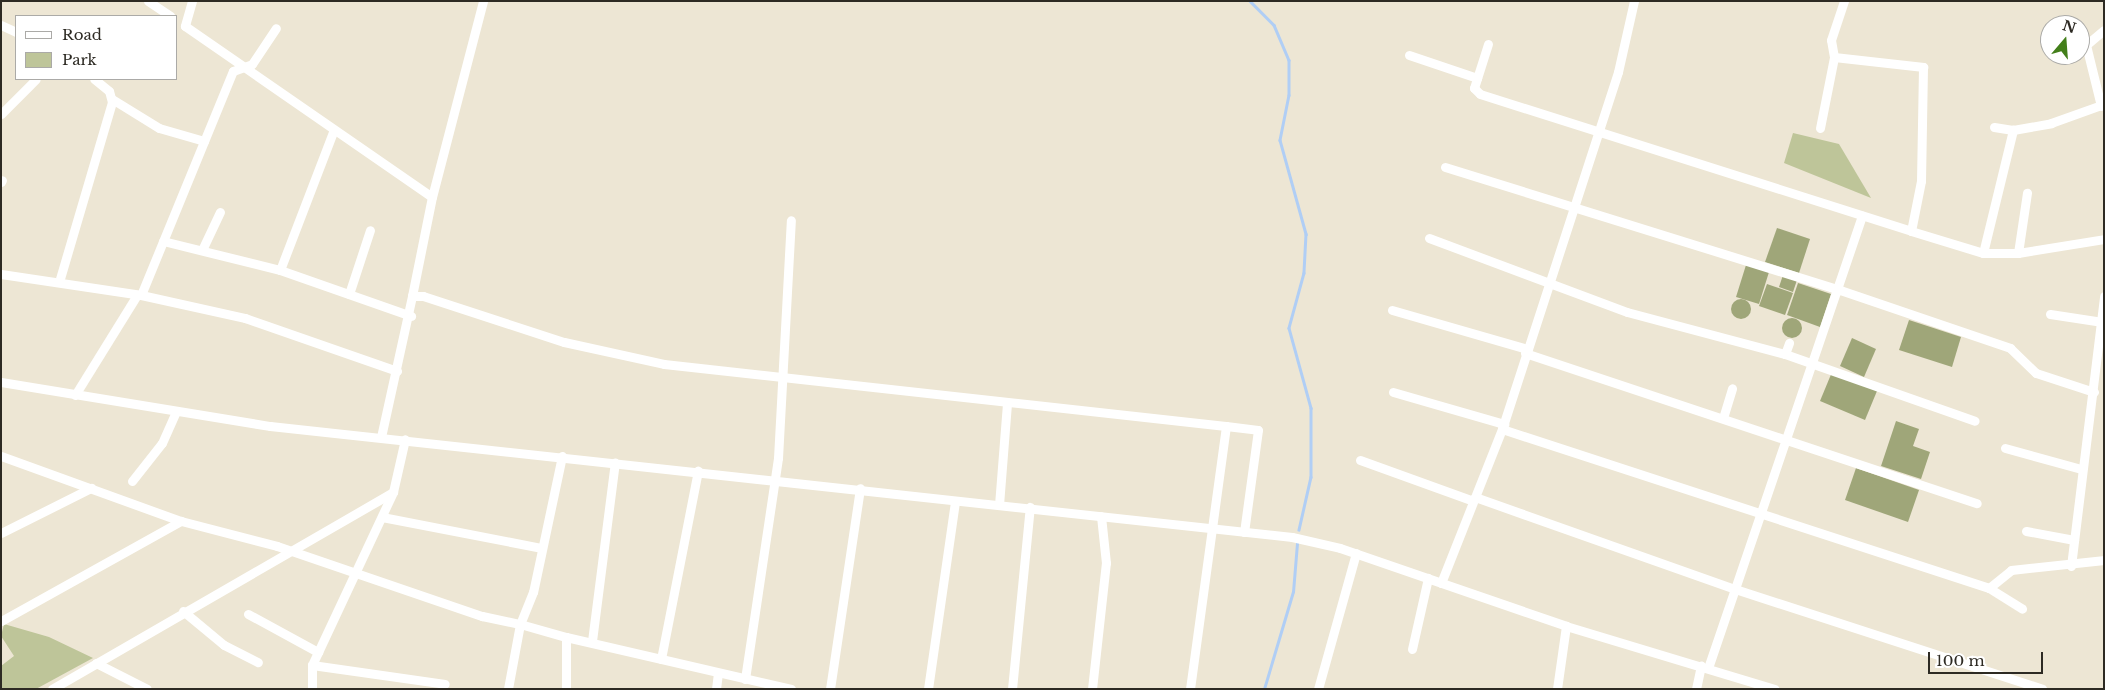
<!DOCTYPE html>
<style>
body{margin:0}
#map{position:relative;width:2105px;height:690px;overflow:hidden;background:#ede6d4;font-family:"Libre Baskerville",serif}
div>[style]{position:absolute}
.green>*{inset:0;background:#bec599}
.forest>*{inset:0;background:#9fa679}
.round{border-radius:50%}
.stream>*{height:2.5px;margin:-1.25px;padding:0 1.25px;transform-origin:1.25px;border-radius:1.25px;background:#b0cef5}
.street>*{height:9px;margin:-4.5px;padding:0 4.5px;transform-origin:4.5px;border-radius:4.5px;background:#fff}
span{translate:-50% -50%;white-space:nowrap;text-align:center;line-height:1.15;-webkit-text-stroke:5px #fff;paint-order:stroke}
.frame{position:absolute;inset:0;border:2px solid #2d2a23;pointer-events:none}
.legend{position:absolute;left:15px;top:15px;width:162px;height:65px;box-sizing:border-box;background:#fff;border:1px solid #abaaa7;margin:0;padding:6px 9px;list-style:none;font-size:15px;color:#2d2a23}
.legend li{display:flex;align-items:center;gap:10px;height:25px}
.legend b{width:25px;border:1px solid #abaaa7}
.north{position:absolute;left:2040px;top:15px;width:50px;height:50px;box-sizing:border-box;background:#fff;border:1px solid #abaaa7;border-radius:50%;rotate:18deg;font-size:14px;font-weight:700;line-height:20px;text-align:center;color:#2d2a23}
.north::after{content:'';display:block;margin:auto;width:18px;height:22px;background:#437f1a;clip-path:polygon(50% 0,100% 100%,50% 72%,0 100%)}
.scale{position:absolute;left:1928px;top:652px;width:115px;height:22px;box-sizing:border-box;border:2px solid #2d2a23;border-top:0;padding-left:6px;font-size:15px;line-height:18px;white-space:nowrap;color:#2d2a23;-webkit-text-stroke:4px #fff;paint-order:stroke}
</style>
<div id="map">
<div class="green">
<div style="clip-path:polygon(1793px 133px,1839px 144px,1871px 198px,1784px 163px)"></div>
<div style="clip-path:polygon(4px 624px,49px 637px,93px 658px,36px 689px,1px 689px,1px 666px,14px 656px,1px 636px)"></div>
</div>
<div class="forest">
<div style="clip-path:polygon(1777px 228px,1810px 239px,1799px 273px,1765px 262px)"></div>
<div style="clip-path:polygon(1746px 265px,1769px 272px,1759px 304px,1736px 297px)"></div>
<div style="clip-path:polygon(1783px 275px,1797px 280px,1793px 292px,1779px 287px)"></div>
<div style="clip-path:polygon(1798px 283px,1831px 294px,1820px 327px,1787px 315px)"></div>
<div style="clip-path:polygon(1767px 284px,1793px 293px,1785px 315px,1759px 306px)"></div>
<div class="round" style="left:1731px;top:299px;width:20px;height:20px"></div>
<div class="round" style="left:1782px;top:318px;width:20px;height:20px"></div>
<div style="clip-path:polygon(1909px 320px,1961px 337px,1952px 367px,1899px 350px)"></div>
<div style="clip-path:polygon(1852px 338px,1876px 349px,1864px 377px,1840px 366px)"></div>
<div style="clip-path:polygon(1832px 372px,1877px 391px,1865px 420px,1820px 401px)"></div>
<div style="clip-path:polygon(1896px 421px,1919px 429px,1913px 446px,1930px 452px,1921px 479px,1881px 466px)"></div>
<div style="clip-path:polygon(1856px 468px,1919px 490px,1908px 522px,1845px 500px)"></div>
</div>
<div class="stream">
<div style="left:1250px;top:1px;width:34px;rotate:45deg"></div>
<div style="left:1274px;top:25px;width:38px;rotate:67deg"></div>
<div style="left:1289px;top:60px;width:35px;rotate:90deg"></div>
<div style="left:1289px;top:95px;width:46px;rotate:101.3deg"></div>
<div style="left:1280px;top:140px;width:98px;rotate:74.5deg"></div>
<div style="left:1306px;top:234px;width:39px;rotate:93deg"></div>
<div style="left:1304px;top:273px;width:57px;rotate:105.3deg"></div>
<div style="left:1289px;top:328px;width:83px;rotate:74.6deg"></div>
<div style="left:1311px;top:408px;width:69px;rotate:90deg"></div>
<div style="left:1311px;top:477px;width:54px;rotate:102.8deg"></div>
<div style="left:1264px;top:689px;width:101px;rotate:-73.4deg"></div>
<div style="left:1293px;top:592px;width:49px;rotate:-85.3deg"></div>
</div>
<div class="street">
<div style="left:148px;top:1px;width:27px;rotate:34deg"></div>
<div style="left:192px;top:1px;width:26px;rotate:106deg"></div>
<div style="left:185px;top:26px;width:300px;rotate:34.7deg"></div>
<div style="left:1px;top:25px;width:17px;rotate:25deg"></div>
<div style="left:1488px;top:44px;width:46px;rotate:107.7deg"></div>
<div style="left:1474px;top:88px;width:8px;rotate:45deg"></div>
<div style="left:1480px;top:94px;width:452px;rotate:17.6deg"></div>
<div style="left:1911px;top:231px;width:75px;rotate:17deg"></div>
<div style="left:1983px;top:253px;width:35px"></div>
<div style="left:2018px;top:253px;width:87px;rotate:-9.2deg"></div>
<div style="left:1409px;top:55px;width:72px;rotate:18.7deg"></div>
<div style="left:1834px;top:57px;width:90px;rotate:6.4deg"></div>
<div style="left:1923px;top:67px;width:114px;rotate:91deg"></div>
<div style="left:1921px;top:181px;width:51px;rotate:101.3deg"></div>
<div style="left:112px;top:99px;width:55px;rotate:31.7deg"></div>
<div style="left:159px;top:128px;width:47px;rotate:16.1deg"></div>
<div style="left:2101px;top:106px;width:63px;rotate:-103.8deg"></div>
<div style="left:2086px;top:45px;width:23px;rotate:-40deg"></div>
<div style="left:1px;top:114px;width:49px;rotate:-45deg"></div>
<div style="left:1994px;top:127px;width:19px;rotate:9deg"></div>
<div style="left:2013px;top:130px;width:39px;rotate:-10deg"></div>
<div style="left:2051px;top:123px;width:56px;rotate:-19.7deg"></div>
<div style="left:1820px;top:128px;width:72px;rotate:-78.8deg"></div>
<div style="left:1834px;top:57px;width:17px;rotate:-100deg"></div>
<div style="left:1831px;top:40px;width:41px;rotate:-71.6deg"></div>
<div style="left:1445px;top:167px;width:414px;rotate:17.3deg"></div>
<div style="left:1840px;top:290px;width:180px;rotate:18.8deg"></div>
<div style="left:2010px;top:348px;width:36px;rotate:44deg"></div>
<div style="left:2036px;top:373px;width:61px;rotate:18.1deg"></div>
<div style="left:1px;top:182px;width:2px;rotate:-63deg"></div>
<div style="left:1429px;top:238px;width:211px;rotate:20.5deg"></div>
<div style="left:1627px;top:312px;width:163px;rotate:14.9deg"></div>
<div style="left:1785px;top:354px;width:201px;rotate:19.4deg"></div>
<div style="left:163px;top:241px;width:121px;rotate:13.9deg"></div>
<div style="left:280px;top:270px;width:139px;rotate:19.3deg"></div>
<div style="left:202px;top:250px;width:42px;rotate:-64.7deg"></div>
<div style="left:1983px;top:253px;width:127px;rotate:-76.3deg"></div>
<div style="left:2018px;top:253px;width:61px;rotate:-81.5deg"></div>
<div style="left:280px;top:270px;width:148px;rotate:-69deg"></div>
<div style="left:1px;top:274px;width:142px;rotate:8.5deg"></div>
<div style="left:141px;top:295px;width:107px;rotate:12.5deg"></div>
<div style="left:245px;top:318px;width:161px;rotate:19.2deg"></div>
<div style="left:59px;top:282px;width:188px;rotate:-73.6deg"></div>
<div style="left:112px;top:102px;width:11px;rotate:-105deg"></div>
<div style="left:109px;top:91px;width:19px;rotate:-141deg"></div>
<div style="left:349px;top:294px;width:67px;rotate:-71.8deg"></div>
<div style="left:141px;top:295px;width:242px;rotate:-67.7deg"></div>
<div style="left:233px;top:71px;width:20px;rotate:-20deg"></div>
<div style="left:252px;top:64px;width:43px;rotate:-56.3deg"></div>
<div style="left:412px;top:296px;width:101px;rotate:-78.6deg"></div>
<div style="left:432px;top:197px;width:203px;rotate:-75.4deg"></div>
<div style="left:1392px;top:310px;width:141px;rotate:16.1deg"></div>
<div style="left:2050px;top:314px;width:53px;rotate:8.7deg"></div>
<div style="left:1525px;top:353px;width:476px;rotate:18.4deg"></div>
<div style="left:1785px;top:354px;width:12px;rotate:-70deg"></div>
<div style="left:1px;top:382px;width:273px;rotate:9.3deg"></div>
<div style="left:270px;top:426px;width:1028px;rotate:6.2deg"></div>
<div style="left:1292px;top:537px;width:49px;rotate:12.9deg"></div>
<div style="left:1340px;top:548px;width:239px;rotate:19deg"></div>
<div style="left:1566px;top:626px;width:218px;rotate:16.8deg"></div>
<div style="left:1393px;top:392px;width:116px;rotate:16.1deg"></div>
<div style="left:75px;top:395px;width:118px;rotate:-58.2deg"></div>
<div style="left:1723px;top:418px;width:31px;rotate:-73deg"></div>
<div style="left:1226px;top:426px;width:32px;rotate:7deg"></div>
<div style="left:1258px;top:430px;width:103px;rotate:97.8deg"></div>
<div style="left:1502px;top:429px;width:512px;rotate:18.08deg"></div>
<div style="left:1989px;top:588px;width:39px;rotate:32deg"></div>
<div style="left:381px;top:437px;width:144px;rotate:-77.6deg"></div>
<div style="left:412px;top:296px;width:11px"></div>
<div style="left:423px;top:296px;width:148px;rotate:18.1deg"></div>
<div style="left:564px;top:342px;width:102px;rotate:12.4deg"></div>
<div style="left:664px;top:364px;width:565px;rotate:6.3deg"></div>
<div style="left:1226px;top:426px;width:265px;rotate:97.8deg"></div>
<div style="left:2005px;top:448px;width:79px;rotate:15.4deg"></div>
<div style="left:1px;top:456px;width:191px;rotate:19.9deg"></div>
<div style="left:181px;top:521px;width:99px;rotate:14.6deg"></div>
<div style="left:277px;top:546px;width:217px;rotate:18.9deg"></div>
<div style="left:482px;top:616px;width:39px;rotate:12deg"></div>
<div style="left:520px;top:624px;width:66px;rotate:100.5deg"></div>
<div style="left:562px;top:456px;width:139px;rotate:102deg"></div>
<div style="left:533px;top:592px;width:35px;rotate:112deg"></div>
<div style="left:520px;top:624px;width:48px;rotate:15.8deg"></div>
<div style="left:566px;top:637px;width:52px;rotate:90deg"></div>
<div style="left:1360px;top:460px;width:120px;rotate:19.9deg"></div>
<div style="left:132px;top:481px;width:48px;rotate:-51.7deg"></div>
<div style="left:162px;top:443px;width:35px;rotate:-66deg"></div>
<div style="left:1475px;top:497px;width:276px;rotate:19.5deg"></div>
<div style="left:1735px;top:589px;width:323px;rotate:18deg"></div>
<div style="left:999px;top:505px;width:102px;rotate:-85.5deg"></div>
<div style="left:382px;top:517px;width:163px;rotate:11deg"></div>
<div style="left:2026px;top:531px;width:49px;rotate:10.6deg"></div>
<div style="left:1px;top:533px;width:101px;rotate:-26.6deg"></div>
<div style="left:2071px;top:566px;width:272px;rotate:-83deg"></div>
<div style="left:1441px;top:583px;width:166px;rotate:-68.4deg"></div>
<div style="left:1502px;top:429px;width:375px;rotate:-72deg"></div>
<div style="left:1618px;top:72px;width:73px;rotate:-77.3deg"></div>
<div style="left:1989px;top:588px;width:28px;rotate:-39deg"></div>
<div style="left:2011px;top:570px;width:94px;rotate:-6.1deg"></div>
<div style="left:183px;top:611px;width:53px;rotate:39.7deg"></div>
<div style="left:224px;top:645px;width:38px;rotate:27deg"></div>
<div style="left:248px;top:614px;width:80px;rotate:28.5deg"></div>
<div style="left:1px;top:621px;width:206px;rotate:-29.1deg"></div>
<div style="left:566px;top:637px;width:231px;rotate:13deg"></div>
<div style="left:592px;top:641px;width:180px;rotate:-82.7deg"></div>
<div style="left:1412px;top:649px;width:73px;rotate:-77.3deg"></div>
<div style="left:661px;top:659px;width:192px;rotate:-78.9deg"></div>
<div style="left:96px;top:663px;width:57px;rotate:27deg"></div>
<div style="left:312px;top:665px;width:134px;rotate:8.1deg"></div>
<div style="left:1708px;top:668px;width:478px;rotate:-71.2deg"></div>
<div style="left:745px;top:679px;width:223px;rotate:-81.5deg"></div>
<div style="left:778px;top:458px;width:238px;rotate:-86.9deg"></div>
<div style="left:52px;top:689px;width:394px;rotate:-30deg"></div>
<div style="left:312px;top:689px;width:24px;rotate:-90deg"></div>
<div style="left:312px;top:665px;width:191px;rotate:-64.9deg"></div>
<div style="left:393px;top:492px;width:54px;rotate:-77.2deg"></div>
<div style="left:716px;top:689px;width:16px;rotate:-83deg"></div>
<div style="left:830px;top:689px;width:203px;rotate:-81.5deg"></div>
<div style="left:928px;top:689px;width:190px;rotate:-81.8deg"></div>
<div style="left:1012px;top:689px;width:183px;rotate:-84.4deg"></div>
<div style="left:1092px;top:689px;width:127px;rotate:-83.7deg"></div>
<div style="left:1106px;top:563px;width:47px;rotate:-96.1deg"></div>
<div style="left:1318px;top:689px;width:141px;rotate:-74.4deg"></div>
<div style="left:1557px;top:689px;width:64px;rotate:-81.9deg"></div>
<div style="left:1696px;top:689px;width:24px;rotate:-78deg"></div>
</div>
<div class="frame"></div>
<ul class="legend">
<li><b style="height:6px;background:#fff"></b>Road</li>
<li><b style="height:14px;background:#bec599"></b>Park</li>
</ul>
<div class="north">N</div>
<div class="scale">100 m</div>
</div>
